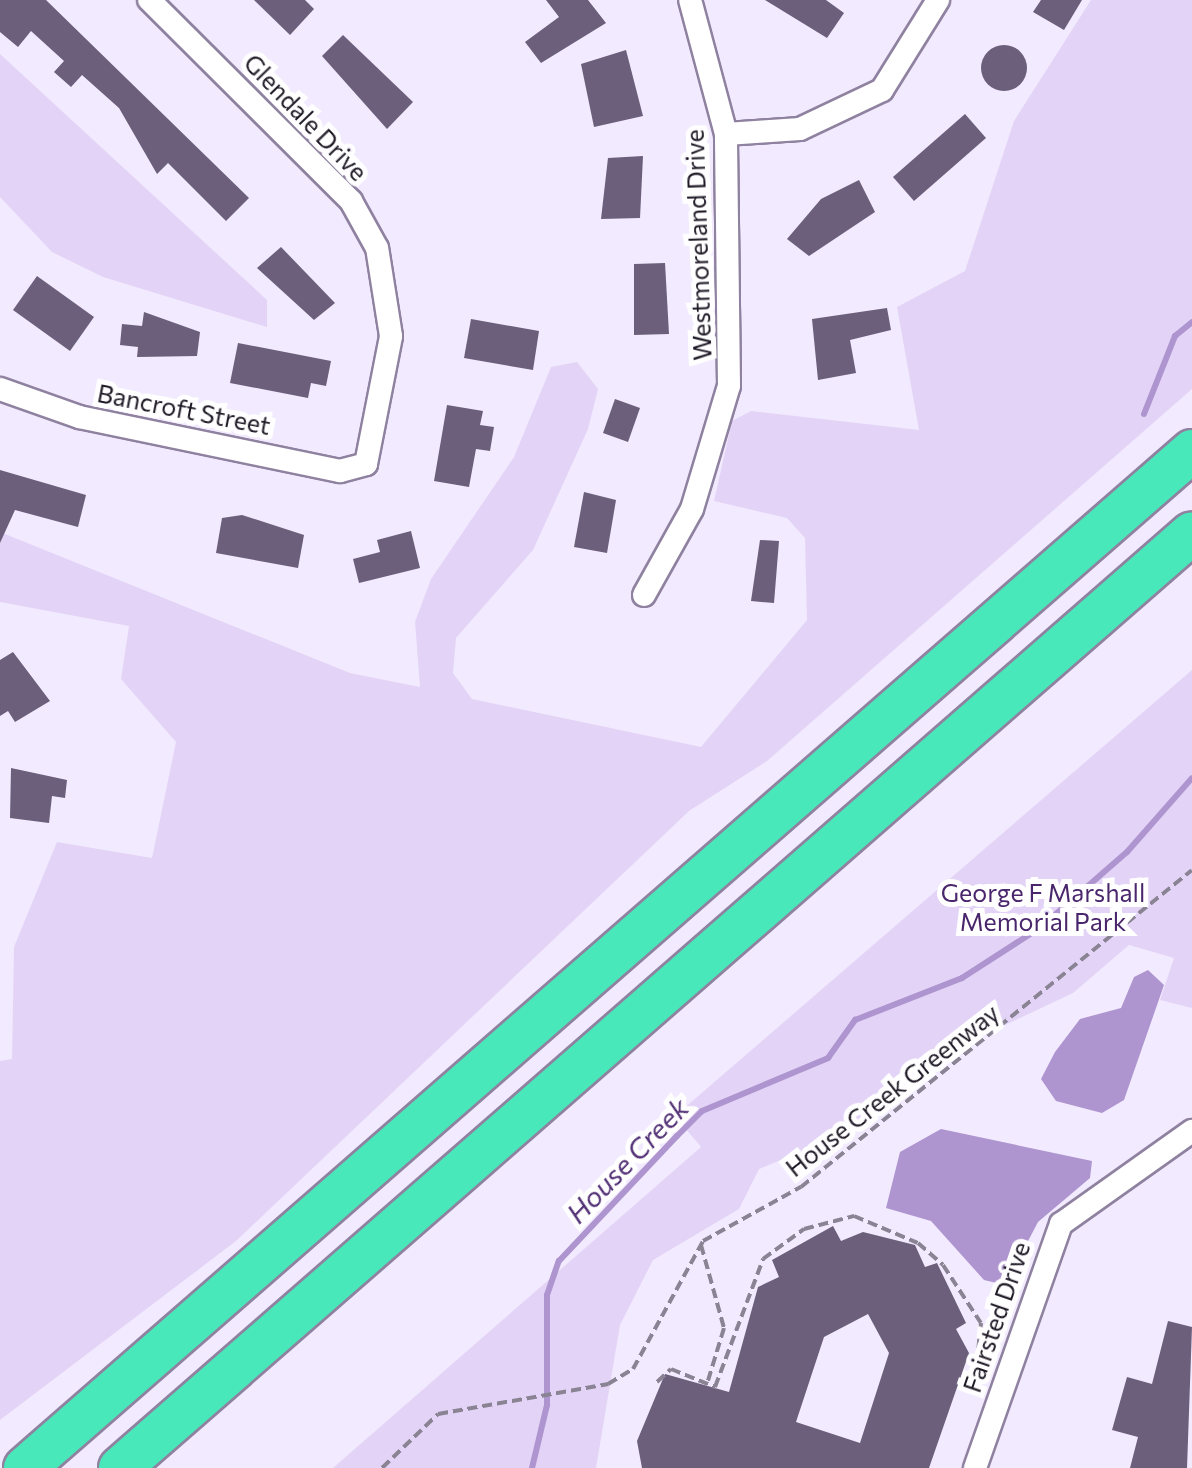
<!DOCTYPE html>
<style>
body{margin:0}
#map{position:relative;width:1192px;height:1468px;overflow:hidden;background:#f2eafe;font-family:Commissioner,sans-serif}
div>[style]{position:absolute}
.green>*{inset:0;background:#e3d4f7}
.water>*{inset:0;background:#ae95cf}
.stream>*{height:6px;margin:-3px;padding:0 3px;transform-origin:3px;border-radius:3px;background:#ae95cf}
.building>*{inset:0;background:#6b5f7b}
.round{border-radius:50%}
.path>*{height:4px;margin-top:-2px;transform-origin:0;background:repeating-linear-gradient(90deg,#898393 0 10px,transparent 0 15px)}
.roads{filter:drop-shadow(2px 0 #8f82a0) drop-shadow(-2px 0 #8f82a0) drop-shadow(0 2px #8f82a0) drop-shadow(0 -2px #8f82a0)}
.street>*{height:22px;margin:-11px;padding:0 11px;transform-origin:11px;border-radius:11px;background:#fff}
.highway>*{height:42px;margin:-21px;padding:0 21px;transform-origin:21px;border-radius:21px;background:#49e8ba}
span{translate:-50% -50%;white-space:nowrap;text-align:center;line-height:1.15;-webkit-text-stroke:10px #fff;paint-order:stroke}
.street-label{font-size:25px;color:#1e1925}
.park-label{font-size:25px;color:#4a266c}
.water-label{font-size:28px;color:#523076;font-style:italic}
</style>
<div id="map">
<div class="green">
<div style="clip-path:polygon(1091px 0,1192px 0,1192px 389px,767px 761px,689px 811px,236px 1241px,0 1420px,0 1061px,12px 1059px,14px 947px,57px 842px,152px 858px,176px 742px,121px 679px,129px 626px,0 602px,0 532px,350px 673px,420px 687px,415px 622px,431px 579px,514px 457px,551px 367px,577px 362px,598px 389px,588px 429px,533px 550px,456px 638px,453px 673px,472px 699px,701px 747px,807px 620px,805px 538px,787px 518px,714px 501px,732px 421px,751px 411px,919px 430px,897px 307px,965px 271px,1014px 121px)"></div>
<div style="clip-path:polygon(0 54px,267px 300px,267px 327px,103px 277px,52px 252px,0 197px)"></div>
<div style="clip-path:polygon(1192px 670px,1192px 1008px,1160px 1000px,1174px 958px,1129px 945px,1073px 993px,903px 1073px,847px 1133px,759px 1169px,739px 1209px,653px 1260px,620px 1325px,596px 1468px,333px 1468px,701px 1147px,675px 1116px)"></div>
</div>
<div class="water">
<div style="clip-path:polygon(1148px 970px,1164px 985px,1124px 1100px,1102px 1113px,1056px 1101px,1041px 1079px,1055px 1052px,1080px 1019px,1121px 1008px,1134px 977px)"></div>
<div style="clip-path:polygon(941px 1129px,1092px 1161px,1090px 1178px,1038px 1222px,1005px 1285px,984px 1280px,931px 1221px,886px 1208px,900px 1152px)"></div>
</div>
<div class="stream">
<div style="left:1144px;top:414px;width:84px;rotate:-68.3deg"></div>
<div style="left:1175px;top:336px;width:22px;rotate:-39deg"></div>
<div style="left:532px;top:1468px;width:65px;rotate:-76.6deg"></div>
<div style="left:547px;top:1405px;width:110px;rotate:-90deg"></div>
<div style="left:547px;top:1295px;width:36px;rotate:-71deg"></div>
<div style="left:559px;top:1261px;width:172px;rotate:-46.7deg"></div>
<div style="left:677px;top:1136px;width:35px;rotate:-45deg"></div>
<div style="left:702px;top:1111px;width:137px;rotate:-22.8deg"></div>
<div style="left:828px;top:1058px;width:47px;rotate:-54.6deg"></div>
<div style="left:855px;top:1020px;width:115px;rotate:-21.4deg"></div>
<div style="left:962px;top:978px;width:94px;rotate:-32.8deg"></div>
<div style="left:1041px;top:927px;width:114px;rotate:-41.1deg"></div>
<div style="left:1127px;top:852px;width:98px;rotate:-48.7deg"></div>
</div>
<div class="building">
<div style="clip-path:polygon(0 0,46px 0,249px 198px,226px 221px,168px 163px,157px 174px,119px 108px,82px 75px,71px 87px,54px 72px,64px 61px,31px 31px,18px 47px,0 32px)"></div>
<div style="clip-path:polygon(254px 0,305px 0,314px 9px,290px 35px)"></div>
<div style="clip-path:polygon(546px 0,588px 0,606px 23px,541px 63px,525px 42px,559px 17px)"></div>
<div style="clip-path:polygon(765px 0,826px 0,844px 13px,827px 38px)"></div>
<div style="clip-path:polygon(1041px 0,1082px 0,1064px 30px,1033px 12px)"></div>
<div style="clip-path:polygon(343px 35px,413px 102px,387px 129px,322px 56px)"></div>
<div class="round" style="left:981px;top:45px;width:46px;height:46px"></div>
<div style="clip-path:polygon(626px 50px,643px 116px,594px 127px,581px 64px)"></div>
<div style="clip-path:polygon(965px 114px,986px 138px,914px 201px,893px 177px)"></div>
<div style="clip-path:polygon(643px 156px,640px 218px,601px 219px,608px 158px)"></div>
<div style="clip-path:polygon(859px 180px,875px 212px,809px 256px,787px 239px,821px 199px)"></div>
<div style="clip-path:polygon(281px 247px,335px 303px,314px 320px,257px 268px)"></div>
<div style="clip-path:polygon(665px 263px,669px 334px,634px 335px,634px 264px)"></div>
<div style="clip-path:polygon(37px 276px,94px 317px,70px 351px,13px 310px)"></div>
<div style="clip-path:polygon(887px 308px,891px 330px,850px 340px,856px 373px,818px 380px,812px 319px)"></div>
<div style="clip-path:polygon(144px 312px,200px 332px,197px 356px,137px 357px,138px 347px,120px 345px,122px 324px,142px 326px)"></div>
<div style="clip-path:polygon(471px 319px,539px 331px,533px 370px,464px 358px)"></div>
<div style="clip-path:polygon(238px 343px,331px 361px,326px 386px,311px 383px,308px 398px,230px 383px)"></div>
<div style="clip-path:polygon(615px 399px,640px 408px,628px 442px,603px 433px)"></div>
<div style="clip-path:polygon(447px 405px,483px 411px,480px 425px,494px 427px,490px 451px,476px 449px,469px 487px,434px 481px)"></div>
<div style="clip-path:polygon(0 470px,86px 495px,78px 527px,15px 510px,0 543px)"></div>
<div style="clip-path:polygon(584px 492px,616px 500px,607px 553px,574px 547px)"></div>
<div style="clip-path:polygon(242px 515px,304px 535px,298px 568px,216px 553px,222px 518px)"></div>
<div style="clip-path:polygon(411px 531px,420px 568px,359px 583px,353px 559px,380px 552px,377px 540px)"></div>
<div style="clip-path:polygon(760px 540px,779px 541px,774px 603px,751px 601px)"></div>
<div style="clip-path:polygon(13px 652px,50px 701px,15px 722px,8px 711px,0 716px,0 660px)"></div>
<div style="clip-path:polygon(11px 768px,67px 780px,65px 798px,52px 796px,49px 823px,10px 818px)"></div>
<div style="clip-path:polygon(evenodd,833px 1226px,841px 1241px,863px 1232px,915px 1245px,925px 1267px,937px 1263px,966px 1323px,956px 1329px,969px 1353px,929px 1468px,642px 1468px,637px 1441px,665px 1374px,729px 1392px,758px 1287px,779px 1277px,772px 1260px,833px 1226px,868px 1314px,889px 1353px,860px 1443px,796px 1422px,824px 1337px,868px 1314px)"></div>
<div style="clip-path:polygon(1168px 1321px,1192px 1327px,1187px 1468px,1130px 1468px,1138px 1437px,1112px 1430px,1127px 1377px,1152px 1384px)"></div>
</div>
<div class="path">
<div style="left:701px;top:1245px;width:86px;rotate:74.5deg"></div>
<div style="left:724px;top:1328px;width:59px;rotate:106.9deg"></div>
<div style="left:657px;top:1382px;width:19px;rotate:-43deg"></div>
<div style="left:671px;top:1369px;width:48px;rotate:22.2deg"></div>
<div style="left:715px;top:1387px;width:137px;rotate:-69.4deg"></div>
<div style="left:763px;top:1259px;width:51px;rotate:-36.2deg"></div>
<div style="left:804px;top:1229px;width:52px;rotate:-14.6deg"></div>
<div style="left:854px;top:1216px;width:69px;rotate:22.9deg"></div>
<div style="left:918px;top:1243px;width:33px;rotate:41deg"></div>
<div style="left:943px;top:1265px;width:69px;rotate:56.8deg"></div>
<div style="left:981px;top:1323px;width:28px;rotate:96deg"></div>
<div style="left:382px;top:1468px;width:78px;rotate:-44deg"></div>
<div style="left:438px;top:1414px;width:173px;rotate:-10deg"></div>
<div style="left:608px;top:1384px;width:29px;rotate:-31deg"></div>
<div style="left:633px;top:1369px;width:146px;rotate:-61.3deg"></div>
<div style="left:703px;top:1241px;width:112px;rotate:-28.9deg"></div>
<div style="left:801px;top:1187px;width:503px;rotate:-39.03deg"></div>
</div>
<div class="roads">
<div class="street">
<div style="left:726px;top:134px;width:74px;rotate:-3.9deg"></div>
<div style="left:800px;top:129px;width:91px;rotate:-25.4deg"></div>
<div style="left:882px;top:90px;width:106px;rotate:-58.1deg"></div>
<div style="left:0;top:389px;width:84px;rotate:19.5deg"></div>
<div style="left:79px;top:417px;width:267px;rotate:11.7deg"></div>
<div style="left:340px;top:471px;width:27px;rotate:-15deg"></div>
<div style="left:366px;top:464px;width:130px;rotate:-78.9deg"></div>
<div style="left:391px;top:336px;width:89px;rotate:-99deg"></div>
<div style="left:377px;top:248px;width:54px;rotate:-119deg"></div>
<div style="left:351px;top:201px;width:285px;rotate:-135.1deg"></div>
<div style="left:644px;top:595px;width:98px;rotate:-60.8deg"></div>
<div style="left:692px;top:509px;width:128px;rotate:-73.3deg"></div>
<div style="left:729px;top:386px;width:252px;rotate:-90.7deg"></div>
<div style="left:726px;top:134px;width:139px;rotate:-105deg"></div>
<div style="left:975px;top:1468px;width:259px;rotate:-70.6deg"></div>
<div style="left:1061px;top:1224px;width:161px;rotate:-35.4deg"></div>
</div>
<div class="highway">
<div style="left:25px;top:1468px;width:1548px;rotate:-41.07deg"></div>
<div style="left:120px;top:1468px;width:1422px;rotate:-41.09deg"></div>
</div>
</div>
<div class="street-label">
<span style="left:306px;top:117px;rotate:46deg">Glendale Drive</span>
<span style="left:698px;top:245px;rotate:-92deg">Westmoreland Drive</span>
<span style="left:184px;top:409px;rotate:11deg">Bancroft Street</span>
<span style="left:892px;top:1090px;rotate:-38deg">House Creek Greenway</span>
<span style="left:996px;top:1317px;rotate:-71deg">Fairsted Drive</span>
</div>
<div class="park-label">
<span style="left:1043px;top:907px">George F Marshall<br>Memorial Park</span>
</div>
<div class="water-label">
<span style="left:627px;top:1160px;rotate:-46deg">House Creek</span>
</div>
</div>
